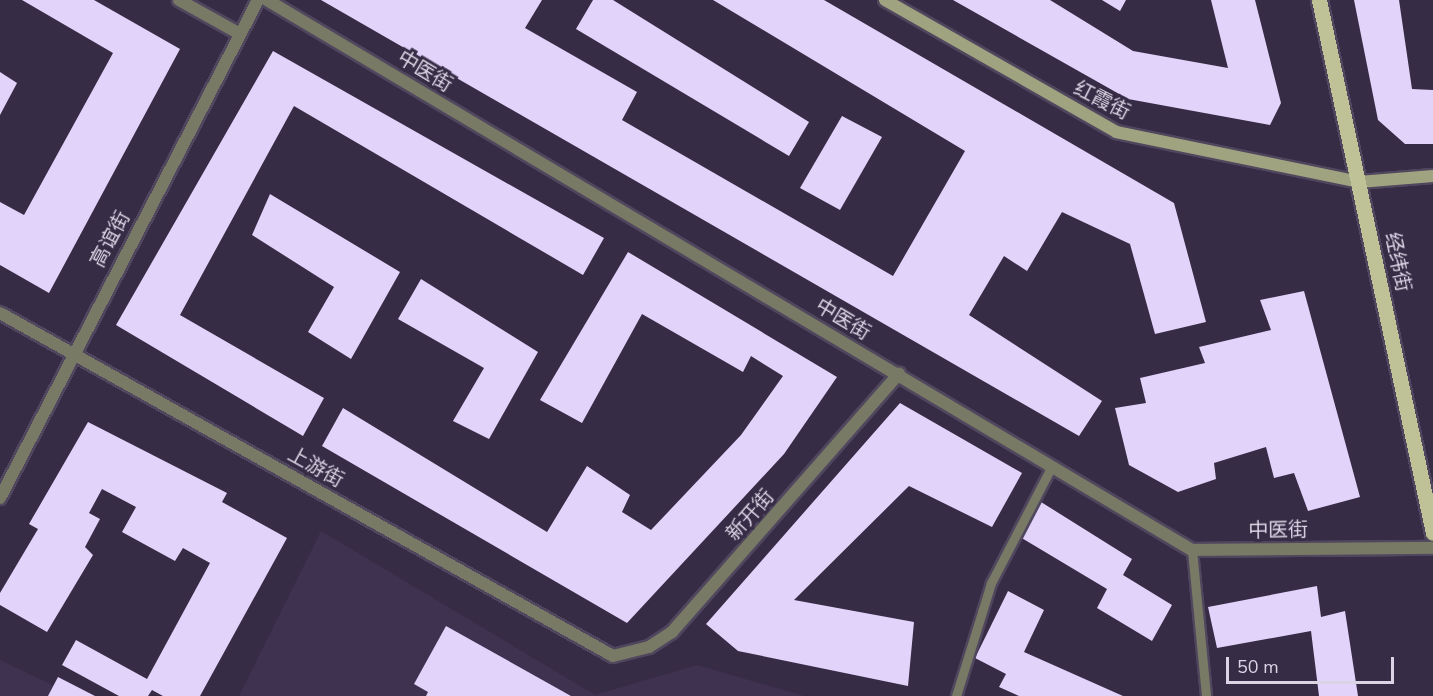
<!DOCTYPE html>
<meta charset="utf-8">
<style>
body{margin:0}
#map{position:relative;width:1433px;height:696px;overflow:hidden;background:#362c45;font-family:"Nunito Sans","Noto Sans SC",sans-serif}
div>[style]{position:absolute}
.built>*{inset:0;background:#3f3251}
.building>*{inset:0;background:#e2d3fb}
.roads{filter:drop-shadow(2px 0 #50475e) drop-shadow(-2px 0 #50475e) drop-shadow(0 2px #50475e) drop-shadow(0 -2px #50475e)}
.service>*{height:9px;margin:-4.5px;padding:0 4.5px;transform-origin:4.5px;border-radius:4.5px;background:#787a65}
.minor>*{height:12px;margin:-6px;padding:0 6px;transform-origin:6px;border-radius:6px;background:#787a65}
.tertiary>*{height:12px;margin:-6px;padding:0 6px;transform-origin:6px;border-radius:6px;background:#787a65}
.secondary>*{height:12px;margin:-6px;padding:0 6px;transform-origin:6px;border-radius:6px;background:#a0a380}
.primary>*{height:15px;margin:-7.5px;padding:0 7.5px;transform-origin:7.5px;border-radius:7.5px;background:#bfc296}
span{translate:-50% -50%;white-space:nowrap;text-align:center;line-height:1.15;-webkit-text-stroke:6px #362c45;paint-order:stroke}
.street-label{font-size:20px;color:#dad4e4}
.scale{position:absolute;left:1226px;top:657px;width:168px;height:27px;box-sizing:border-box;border:3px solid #dad4e4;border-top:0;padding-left:8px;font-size:18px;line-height:21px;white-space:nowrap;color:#dad4e4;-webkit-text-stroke:4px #362c45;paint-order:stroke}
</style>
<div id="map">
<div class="built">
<div style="clip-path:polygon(321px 531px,595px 695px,697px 665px,804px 696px,239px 696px)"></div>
<div style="clip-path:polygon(0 660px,75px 696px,0 696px)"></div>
</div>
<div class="building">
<div style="clip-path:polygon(22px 0,94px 0,180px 49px,49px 293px,0 265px,0 202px,24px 215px,113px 53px)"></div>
<div style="clip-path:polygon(321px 0,542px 0,525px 28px,637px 92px,622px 120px,893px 276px,965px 151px,713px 0,824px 0,1174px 203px,1206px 322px,1155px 334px,1130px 244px,1062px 212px,1027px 271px,1004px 256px,969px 315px,1102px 401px,1079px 436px)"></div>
<div style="clip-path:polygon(593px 0,613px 0,809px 122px,789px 156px,576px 29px)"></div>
<div style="clip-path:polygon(953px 0,1050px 0,1133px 51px,1228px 68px,1211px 0,1255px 0,1281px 103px,1270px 125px,1128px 99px)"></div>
<div style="clip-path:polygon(1102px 0,1126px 0,1120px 11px)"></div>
<div style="clip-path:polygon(1354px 0,1399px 0,1412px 89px,1433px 90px,1433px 144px,1405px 144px,1378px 120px)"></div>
<div style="clip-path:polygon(273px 51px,604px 238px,583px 275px,294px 106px,180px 315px,324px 398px,303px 436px,116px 325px)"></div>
<div style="clip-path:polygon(0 72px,17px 83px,0 115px)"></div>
<div style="clip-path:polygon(842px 116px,882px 137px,840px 210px,800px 188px)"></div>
<div style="clip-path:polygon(270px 194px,400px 272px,351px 359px,308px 332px,334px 287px,252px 235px)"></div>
<div style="clip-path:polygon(628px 252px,837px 377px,784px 454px,627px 623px,322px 446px,343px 408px,547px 532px,587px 466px,630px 495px,622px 512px,651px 530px,741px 435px,783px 376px,751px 356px,743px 372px,642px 314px,582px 423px,540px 400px)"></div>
<div style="clip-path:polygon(421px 279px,538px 352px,489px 439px,453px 421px,484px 368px,398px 319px)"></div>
<div style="clip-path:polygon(1304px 291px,1360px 497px,1308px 511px,1294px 473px,1274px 478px,1266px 447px,1214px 463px,1216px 479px,1178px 492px,1129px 465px,1115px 408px,1146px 403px,1140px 378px,1205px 363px,1199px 347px,1271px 330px,1260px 300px)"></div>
<div style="clip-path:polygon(900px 403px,1022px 473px,992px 527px,909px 486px,794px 600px,914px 622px,908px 686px,738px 651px,706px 624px)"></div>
<div style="clip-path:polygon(88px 422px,227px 493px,222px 502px,287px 538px,200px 696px,163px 696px,152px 690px,148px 696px,119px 696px,62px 665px,76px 640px,147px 679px,210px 563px,183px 548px,175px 561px,122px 532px,136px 507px,102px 489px,89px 513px,100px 519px,85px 547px,93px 555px,47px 632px,0 605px,0 593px,38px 529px,29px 524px)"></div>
<div style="clip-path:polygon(1041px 502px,1132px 559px,1123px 575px,1172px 605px,1152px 641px,1097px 608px,1107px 589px,1020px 537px)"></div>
<div style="clip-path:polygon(1317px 586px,1321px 617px,1345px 611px,1358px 696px,1319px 696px,1311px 631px,1217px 648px,1208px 607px)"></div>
<div style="clip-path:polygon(1008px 591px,1044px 610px,1024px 652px,1123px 696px,1019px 696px,999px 687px,1006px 674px,975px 658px)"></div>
<div style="clip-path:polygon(446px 626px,571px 696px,426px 696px,428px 692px,414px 684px)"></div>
<div style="clip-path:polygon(58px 677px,95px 696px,48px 696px)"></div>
</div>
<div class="roads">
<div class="service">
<div style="left:1192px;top:550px;width:147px;rotate:84.5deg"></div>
<div style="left:956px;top:696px;width:118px;rotate:-72.8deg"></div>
<div style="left:991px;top:583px;width:132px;rotate:-62.5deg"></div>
</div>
<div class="minor">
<div style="left:179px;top:0;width:70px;rotate:29.1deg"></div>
<div style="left:267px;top:0;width:1076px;rotate:30.74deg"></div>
<div style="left:1192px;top:550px;width:241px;rotate:-0.5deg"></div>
<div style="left:0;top:313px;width:702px;rotate:29.23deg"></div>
<div style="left:613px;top:656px;width:37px;rotate:-14deg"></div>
<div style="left:649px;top:647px;width:27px;rotate:-33deg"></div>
<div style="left:672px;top:632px;width:344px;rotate:-48.7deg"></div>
</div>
<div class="tertiary">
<div style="left:0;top:498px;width:561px;rotate:-62.61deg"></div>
</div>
<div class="secondary">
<div style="left:885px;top:0;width:266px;rotate:29.7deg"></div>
<div style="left:1116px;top:132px;width:248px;rotate:11.6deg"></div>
<div style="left:1359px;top:182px;width:74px;rotate:-4.6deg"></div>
</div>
<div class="primary">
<div style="left:1319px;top:0;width:545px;rotate:77.93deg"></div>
</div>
</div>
<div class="street-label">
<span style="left:425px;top:71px;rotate:31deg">中医街</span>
<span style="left:1102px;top:100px;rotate:27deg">红霞街</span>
<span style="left:110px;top:239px;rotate:-62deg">高谊街</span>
<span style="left:1398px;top:262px;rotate:78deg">经纬街</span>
<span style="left:843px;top:319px;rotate:31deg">中医街</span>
<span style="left:316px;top:467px;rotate:29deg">上游街</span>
<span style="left:750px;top:515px;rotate:-49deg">新开街</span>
<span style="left:1278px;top:530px;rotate:-1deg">中医街</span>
</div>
<div class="scale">50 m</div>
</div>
